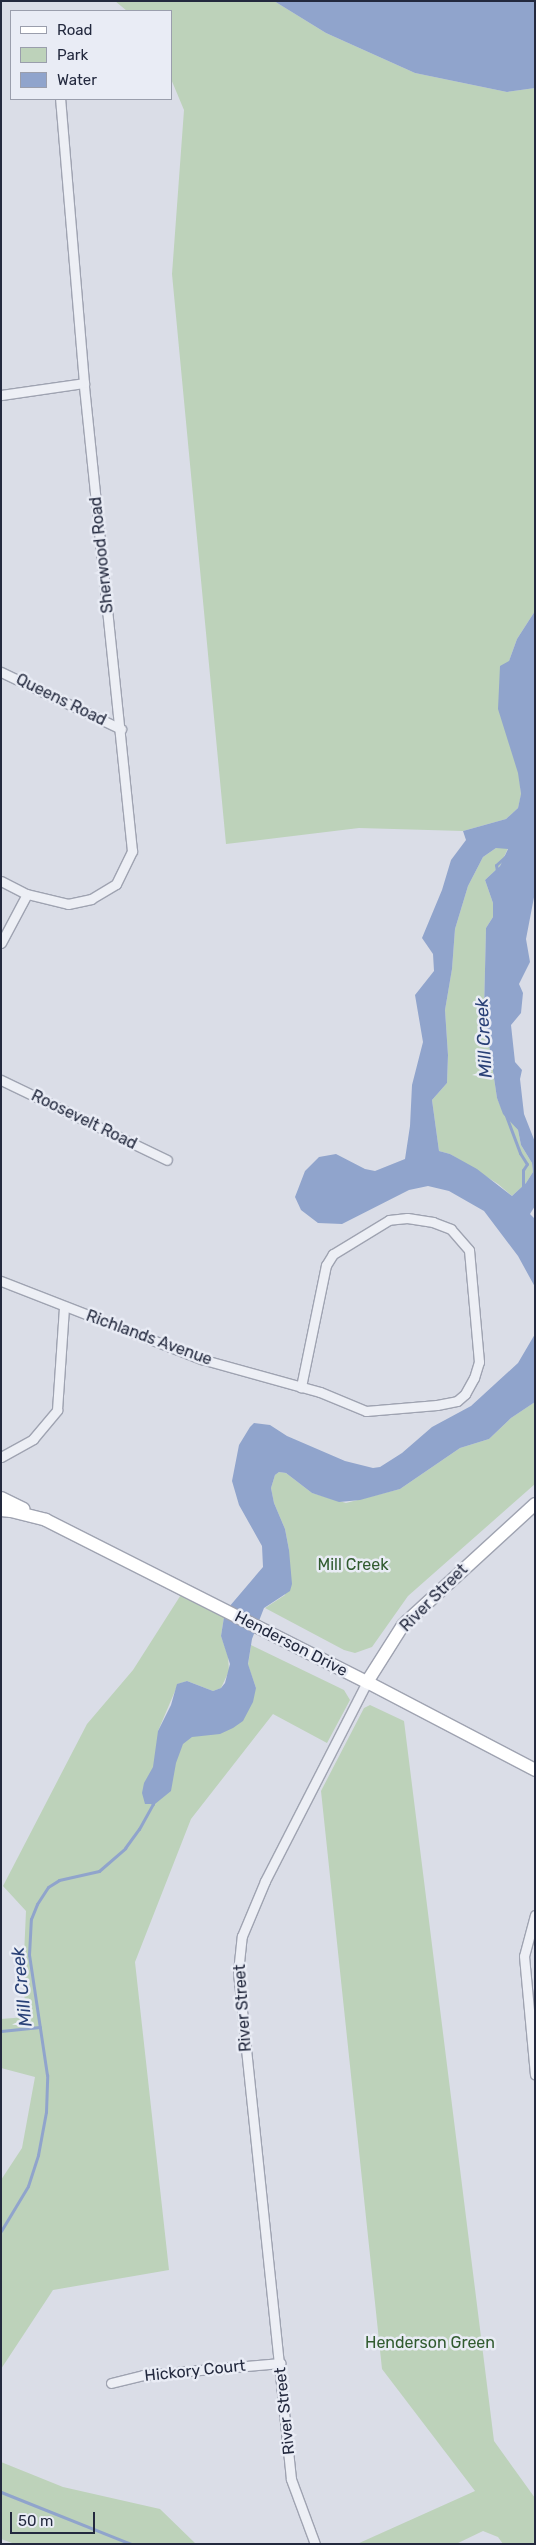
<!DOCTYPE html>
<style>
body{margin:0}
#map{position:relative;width:536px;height:2545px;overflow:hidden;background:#dadde7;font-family:Rubik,sans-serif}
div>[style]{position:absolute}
.green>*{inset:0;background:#bdd2ba}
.water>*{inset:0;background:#90a4cc}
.stream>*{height:3px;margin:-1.5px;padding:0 1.5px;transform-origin:1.5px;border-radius:1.5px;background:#90a4cc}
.roads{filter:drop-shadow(1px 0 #9fa3b1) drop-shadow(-1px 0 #9fa3b1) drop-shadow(0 1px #9fa3b1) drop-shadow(0 -1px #9fa3b1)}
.street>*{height:9px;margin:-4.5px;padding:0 4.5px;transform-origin:4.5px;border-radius:4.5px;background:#edeff5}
.secondary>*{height:12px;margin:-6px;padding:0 6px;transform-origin:6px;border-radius:6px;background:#fff}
span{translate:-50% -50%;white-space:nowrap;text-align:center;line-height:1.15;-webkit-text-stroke:5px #e9ecf5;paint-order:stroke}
.street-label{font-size:16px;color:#23293e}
.park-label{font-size:16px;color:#315b2f}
.water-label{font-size:18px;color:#294076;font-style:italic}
.frame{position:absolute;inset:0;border:2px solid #23293e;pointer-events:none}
.legend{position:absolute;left:10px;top:10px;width:162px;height:90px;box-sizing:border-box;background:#e9ecf5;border:1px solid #9a9eac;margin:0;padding:6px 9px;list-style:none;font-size:15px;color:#23293e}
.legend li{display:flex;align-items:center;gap:10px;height:25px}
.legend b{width:25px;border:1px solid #9a9eac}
.scale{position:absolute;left:10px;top:2512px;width:85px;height:22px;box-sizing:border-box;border:2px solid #23293e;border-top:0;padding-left:6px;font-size:15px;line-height:18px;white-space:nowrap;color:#23293e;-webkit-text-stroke:4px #e9ecf5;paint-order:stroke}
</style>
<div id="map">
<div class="green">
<div style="clip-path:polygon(115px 1px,274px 1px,326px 33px,415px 73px,507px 92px,535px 88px,535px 611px,517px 639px,509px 661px,521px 795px,518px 808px,506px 819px,463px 831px,359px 828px,226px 844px,172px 274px,184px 110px,171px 79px,171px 11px,127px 11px)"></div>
<div style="clip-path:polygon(496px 848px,508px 848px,500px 866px,485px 880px,493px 903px,493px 917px,486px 928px,484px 1011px,497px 1098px,504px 1114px,518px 1130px,521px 1145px,532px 1163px,533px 1172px,526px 1183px,512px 1196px,498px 1184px,450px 1154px,439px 1151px,432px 1100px,447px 1083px,448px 1055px,445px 1010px,452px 969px,455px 929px,468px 886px,483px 857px)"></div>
<div style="clip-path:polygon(535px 1402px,535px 1484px,408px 1596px,372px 1647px,355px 1653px,344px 1650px,265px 1608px,285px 1595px,289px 1550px,285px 1529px,274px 1503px,271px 1488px,275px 1475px,279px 1472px,286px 1473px,312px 1493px,346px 1503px,400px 1489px,460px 1448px,489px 1439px,511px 1418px)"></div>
<div style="clip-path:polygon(184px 1590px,218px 1607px,224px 1617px,221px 1636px,228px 1656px,229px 1671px,221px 1688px,213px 1691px,187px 1681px,178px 1684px,158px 1731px,256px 1688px,248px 1665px,251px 1645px,344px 1690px,350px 1700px,327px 1743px,273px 1714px,191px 1819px,135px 1962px,169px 2270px,53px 2290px,1px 2369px,1px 2180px,22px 2148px,35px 2077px,1px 2068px,1px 2019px,26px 2017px,23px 1978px,26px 1911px,3px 1886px,87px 1724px,133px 1670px)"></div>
<div style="clip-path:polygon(370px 1705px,404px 1721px,494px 2441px,535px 2498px,535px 2544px,503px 2544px,498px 2537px,483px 2531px,456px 2544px,357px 2544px,475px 2491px,382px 2369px,321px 1791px,364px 1708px)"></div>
<div style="clip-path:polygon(1px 2462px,63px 2487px,160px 2509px,196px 2544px,15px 2544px,1px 2539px)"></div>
</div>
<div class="water">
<div style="clip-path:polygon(274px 1px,535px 1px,535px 88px,507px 92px,415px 73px,326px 33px)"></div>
<div style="clip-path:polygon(evenodd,535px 611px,535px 892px,526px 939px,530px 962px,519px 984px,523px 993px,521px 1013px,511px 1025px,515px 1062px,522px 1070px,520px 1079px,524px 1114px,535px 1142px,535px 1206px,530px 1214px,535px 1219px,535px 1287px,518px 1256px,484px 1211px,449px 1191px,428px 1186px,409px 1190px,342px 1224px,318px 1223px,301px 1210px,295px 1197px,305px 1171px,319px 1157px,336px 1154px,365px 1169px,375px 1171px,405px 1159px,410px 1126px,412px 1085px,423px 1042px,415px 995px,434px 971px,433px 954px,422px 938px,442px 890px,451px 860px,466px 840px,463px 831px,506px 819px,518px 808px,521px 794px,518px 773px,498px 709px,500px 666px,509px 661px,517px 639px,535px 611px,496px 848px,508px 849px,500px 866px,485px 880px,493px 903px,493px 917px,486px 928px,484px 1011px,497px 1098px,503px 1114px,518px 1130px,521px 1145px,532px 1163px,533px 1172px,526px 1183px,512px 1196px,477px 1169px,450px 1154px,439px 1151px,432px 1100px,447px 1083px,448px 1055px,445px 1010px,452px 969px,455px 929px,468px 886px,483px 857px,496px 848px)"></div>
<div style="clip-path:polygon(535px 1334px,535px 1402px,511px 1418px,489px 1439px,460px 1448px,400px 1489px,360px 1500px,339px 1502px,312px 1493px,286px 1473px,279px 1472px,275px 1475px,271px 1488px,274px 1503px,285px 1529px,289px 1550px,292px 1584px,290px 1591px,264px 1608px,252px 1639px,248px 1664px,256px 1688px,253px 1702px,243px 1721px,233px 1728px,220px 1734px,192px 1737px,183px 1744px,176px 1763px,171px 1791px,155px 1804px,145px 1804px,142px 1793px,144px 1783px,153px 1767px,158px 1731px,171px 1705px,177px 1684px,187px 1681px,213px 1691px,221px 1688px,225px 1683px,230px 1664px,221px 1636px,224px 1617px,229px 1607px,263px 1567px,262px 1546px,239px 1505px,232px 1481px,239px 1445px,250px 1427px,254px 1423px,270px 1425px,287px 1436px,345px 1461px,373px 1468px,380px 1467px,402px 1453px,432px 1427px,471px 1406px,518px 1363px)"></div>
</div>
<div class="stream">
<div style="left:497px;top:871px;width:6px;rotate:-99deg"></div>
<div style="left:496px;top:865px;width:13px;rotate:-42deg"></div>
<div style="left:505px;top:1113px;width:43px;rotate:69.4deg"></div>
<div style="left:520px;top:1153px;width:13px;rotate:58deg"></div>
<div style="left:527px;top:1164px;width:7px;rotate:124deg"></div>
<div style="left:523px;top:1170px;width:18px;rotate:90deg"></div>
<div style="left:1px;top:2031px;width:39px;rotate:-6deg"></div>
<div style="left:1px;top:2231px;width:52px;rotate:-59deg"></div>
<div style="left:28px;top:2186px;width:33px;rotate:-72deg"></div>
<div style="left:38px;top:2155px;width:44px;rotate:-79.5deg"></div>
<div style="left:46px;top:2112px;width:37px;rotate:-88deg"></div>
<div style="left:47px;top:2075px;width:121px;rotate:-98.5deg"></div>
<div style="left:29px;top:1955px;width:36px;rotate:-87deg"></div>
<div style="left:31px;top:1919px;width:16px;rotate:-68deg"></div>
<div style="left:37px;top:1904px;width:20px;rotate:-57deg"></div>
<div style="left:48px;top:1887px;width:13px;rotate:-32deg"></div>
<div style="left:59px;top:1880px;width:41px;rotate:-12.7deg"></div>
<div style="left:99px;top:1871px;width:35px;rotate:-41deg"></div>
<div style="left:125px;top:1848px;width:24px;rotate:-54deg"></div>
<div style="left:139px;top:1829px;width:29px;rotate:-61deg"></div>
<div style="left:153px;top:1804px;width:1px;rotate:-135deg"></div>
<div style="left:1px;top:2492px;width:140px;rotate:21.8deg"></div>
</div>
<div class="roads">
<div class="street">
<div style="left:1px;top:395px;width:84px;rotate:-8.2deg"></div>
<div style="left:1px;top:672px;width:133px;rotate:25.4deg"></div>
<div style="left:1px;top:881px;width:29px;rotate:27deg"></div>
<div style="left:27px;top:894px;width:42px;rotate:13.7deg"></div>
<div style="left:68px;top:904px;width:24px;rotate:-12deg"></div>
<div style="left:91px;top:899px;width:29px;rotate:-31deg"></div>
<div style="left:116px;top:884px;width:37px;rotate:-64deg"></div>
<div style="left:132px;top:851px;width:470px;rotate:-95.9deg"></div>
<div style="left:84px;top:383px;width:285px;rotate:-94.8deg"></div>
<div style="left:1px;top:943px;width:55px;rotate:-62deg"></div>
<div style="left:1px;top:1080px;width:184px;rotate:25.7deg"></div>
<div style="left:1px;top:1281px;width:215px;rotate:21.3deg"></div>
<div style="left:201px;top:1359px;width:123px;rotate:15.5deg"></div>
<div style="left:320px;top:1392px;width:50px;rotate:22.4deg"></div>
<div style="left:366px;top:1411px;width:71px;rotate:-4.8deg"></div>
<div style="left:437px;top:1405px;width:20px;rotate:-11deg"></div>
<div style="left:457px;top:1401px;width:11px;rotate:-41deg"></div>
<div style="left:465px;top:1394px;width:18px;rotate:-61deg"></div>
<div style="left:474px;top:1378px;width:17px;rotate:-73deg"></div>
<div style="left:479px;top:1362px;width:112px;rotate:-95.1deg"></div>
<div style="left:469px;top:1250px;width:28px;rotate:-131deg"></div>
<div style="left:451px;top:1229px;width:19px;rotate:-159deg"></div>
<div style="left:433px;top:1222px;width:26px;rotate:-171deg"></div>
<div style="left:407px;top:1218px;width:18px;rotate:174deg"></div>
<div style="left:389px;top:1220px;width:66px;rotate:148.7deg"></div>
<div style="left:333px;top:1254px;width:13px;rotate:122deg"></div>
<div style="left:326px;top:1265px;width:125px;rotate:101.6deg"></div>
<div style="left:1px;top:1457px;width:37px;rotate:-29deg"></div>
<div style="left:33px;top:1439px;width:38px;rotate:-50deg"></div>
<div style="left:57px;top:1410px;width:103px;rotate:-86.1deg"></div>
<div style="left:535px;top:1915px;width:42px;rotate:105deg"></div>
<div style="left:524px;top:1956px;width:119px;rotate:84.7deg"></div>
<div style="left:111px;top:2383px;width:33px;rotate:-14deg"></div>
<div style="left:143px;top:2375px;width:138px;rotate:-5deg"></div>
<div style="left:315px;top:2544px;width:69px;rotate:-110.3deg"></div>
<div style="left:291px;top:2479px;width:510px;rotate:-95.97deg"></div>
<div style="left:238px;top:1972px;width:36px;rotate:-84deg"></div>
<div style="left:242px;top:1936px;width:60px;rotate:-67.3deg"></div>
<div style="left:265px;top:1881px;width:224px;rotate:-62.9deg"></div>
</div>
<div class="secondary">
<div style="left:1px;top:1498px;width:25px;rotate:26deg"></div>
<div style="left:1px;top:1510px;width:10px;rotate:6deg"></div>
<div style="left:11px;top:1511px;width:36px;rotate:14deg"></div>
<div style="left:46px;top:1520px;width:360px;rotate:26.8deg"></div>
<div style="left:367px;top:1682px;width:190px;rotate:27.6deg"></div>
<div style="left:367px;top:1682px;width:67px;rotate:-57.7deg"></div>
<div style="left:403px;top:1625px;width:179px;rotate:-42.5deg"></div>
</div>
</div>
<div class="street-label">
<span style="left:102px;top:555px;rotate:-96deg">Sherwood Road</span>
<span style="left:61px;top:700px;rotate:26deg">Queens Road</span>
<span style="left:84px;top:1120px;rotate:26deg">Roosevelt Road</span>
<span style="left:149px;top:1338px;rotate:20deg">Richlands Avenue</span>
<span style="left:434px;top:1598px;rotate:-45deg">River Street</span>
<span style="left:291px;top:1644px;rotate:27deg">Henderson Drive</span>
<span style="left:243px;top:2008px;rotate:-94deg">River Street</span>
<span style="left:195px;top:2371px;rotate:-6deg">Hickory Court</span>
<span style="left:285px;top:2411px;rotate:-96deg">River Street</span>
</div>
<div class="park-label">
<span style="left:353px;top:1565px">Mill Creek</span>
<span style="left:430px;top:2343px">Henderson Green</span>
</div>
<div class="water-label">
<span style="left:484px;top:1038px;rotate:-93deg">Mill Creek</span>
<span style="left:22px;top:1987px;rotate:-96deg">Mill Creek</span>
</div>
<div class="frame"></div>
<ul class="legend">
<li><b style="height:6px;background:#fff"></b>Road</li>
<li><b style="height:14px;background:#bdd2ba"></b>Park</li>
<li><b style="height:14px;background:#90a4cc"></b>Water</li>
</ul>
<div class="scale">50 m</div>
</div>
